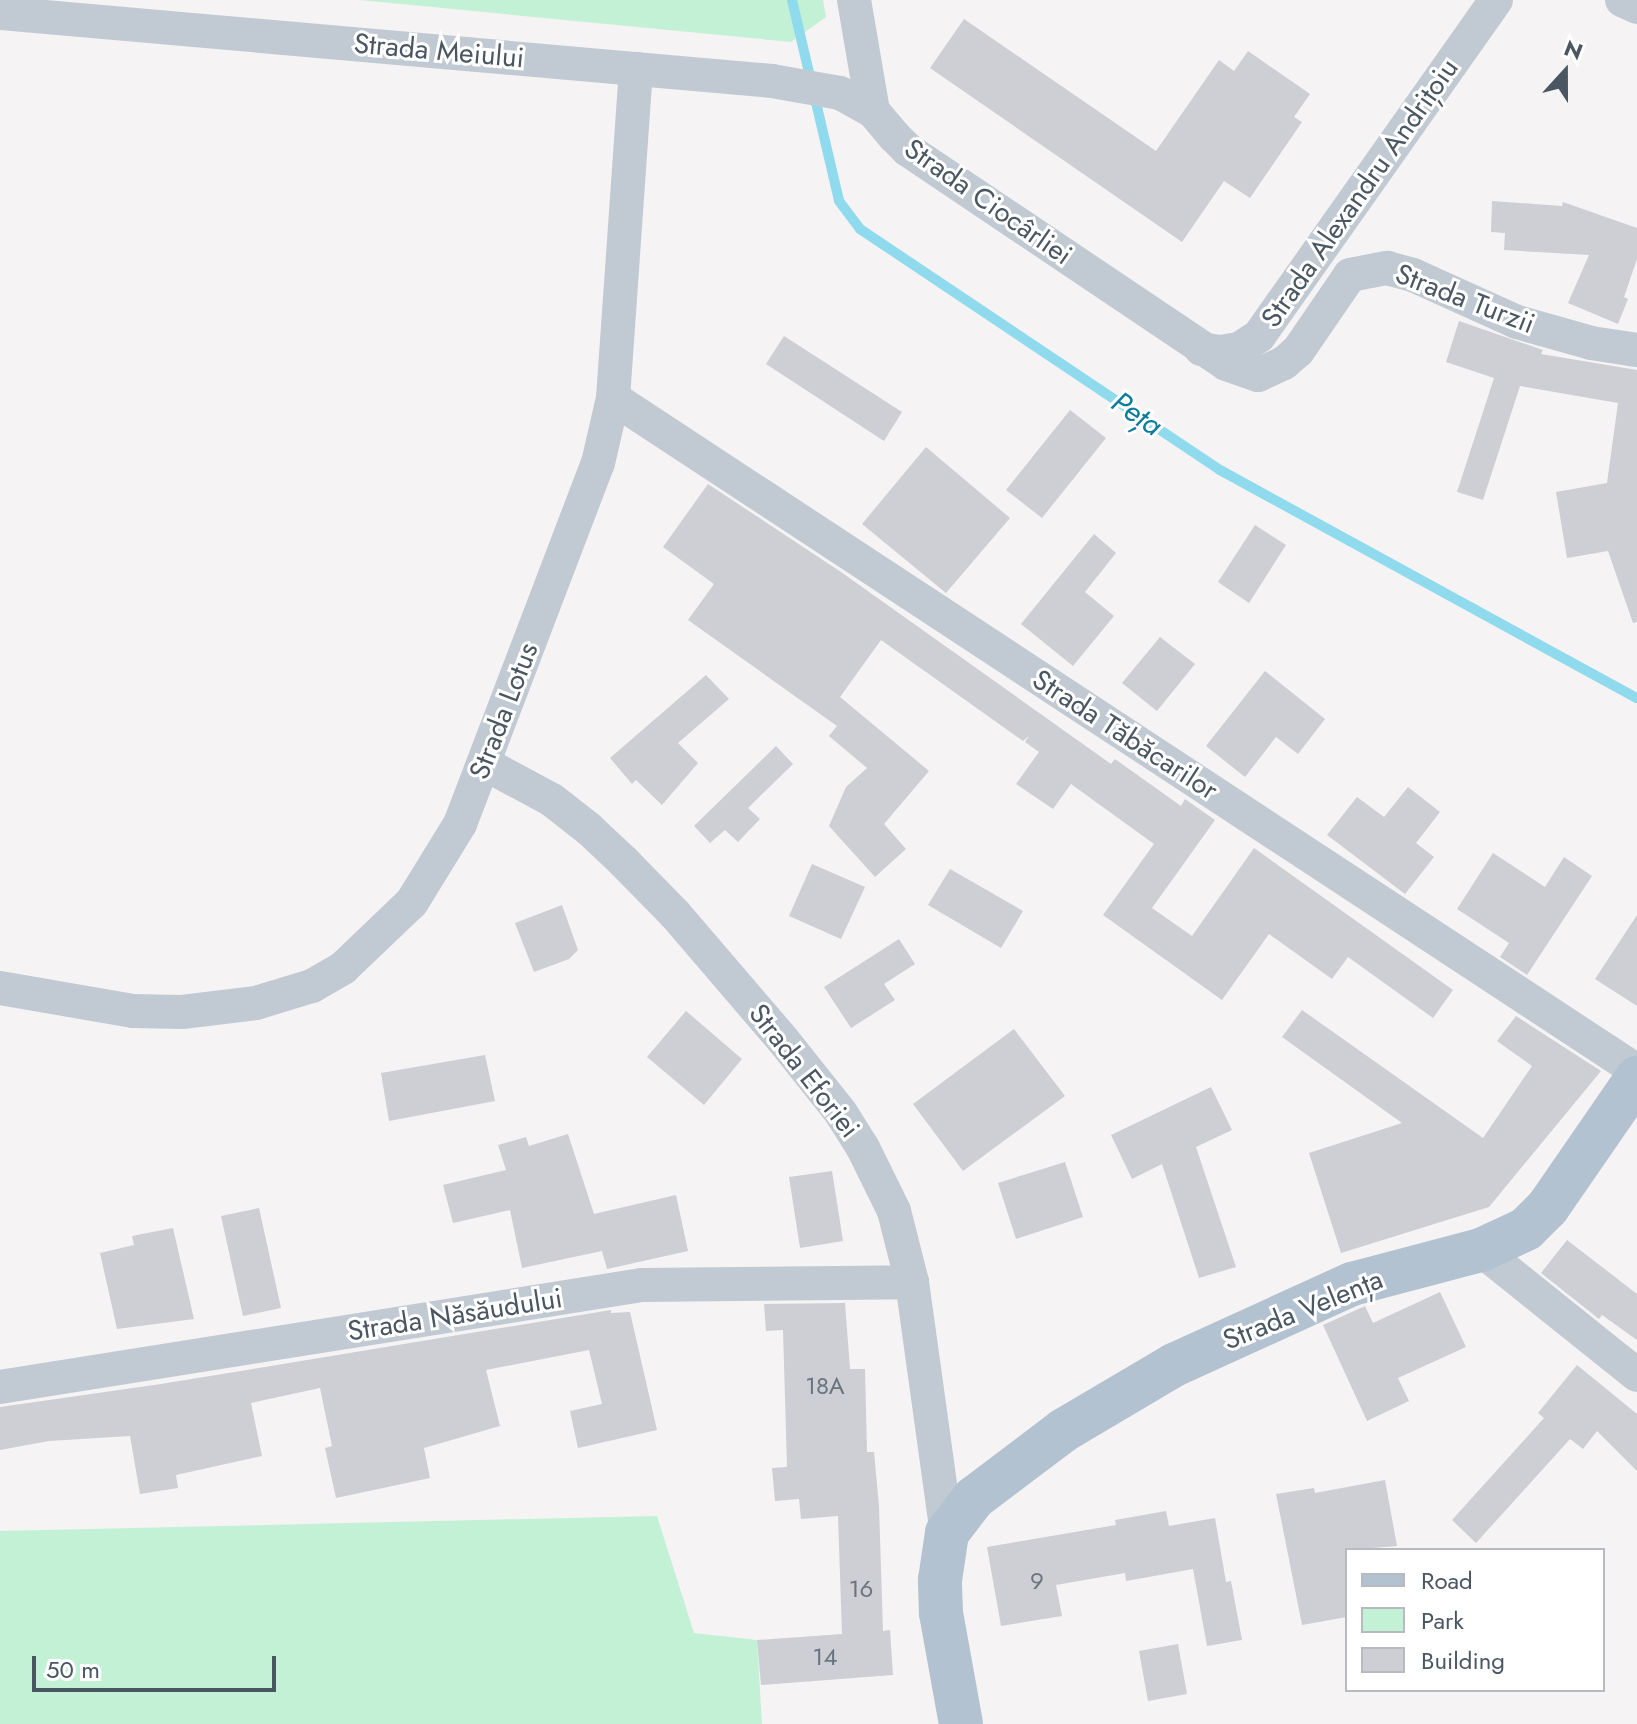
<!DOCTYPE html>
<meta charset="utf-8">
<style>
body{margin:0}
#map{position:relative;width:1637px;height:1724px;overflow:hidden;background:#f5f3f3;font-family:Jost,sans-serif}
div>[style]{position:absolute}
.green>*{inset:0;background:#c3f1d5}
.stream>*{height:10px;margin:-5px;padding:0 5px;transform-origin:5px;border-radius:5px;background:#90daee}
.building>*{inset:0;background:#cdcfd5}
.minor>*{height:34px;margin:-17px;padding:0 17px;transform-origin:17px;border-radius:17px;background:#c1cad2}
.major>*{height:44px;margin:-22px;padding:0 22px;transform-origin:22px;border-radius:22px;background:#b3c2d1}
span{translate:-50% -50%;white-space:nowrap;text-align:center;line-height:1.15;-webkit-text-stroke:6px #fff;paint-order:stroke}
.number-label{font-size:24px;color:#6b747e}
.number-label span{-webkit-text-stroke-width:0}
.street-label{font-size:28px;color:#4a5661}
.water-label{font-size:30px;color:#0c7c9b;font-style:italic}
.legend{position:absolute;left:1345px;top:1548px;width:260px;height:144px;box-sizing:border-box;background:#fff;border:2px solid #b7bbc0;margin:0;padding:10px 14px;list-style:none;font-size:24px;color:#4a5661}
.legend li{display:flex;align-items:center;gap:16px;height:40px}
.legend b{width:40px;border:2px solid #b7bbc0}
.north{position:absolute;left:1525px;top:32px;width:80px;height:80px;-webkit-text-stroke:6px #fff;paint-order:stroke;rotate:21deg;font-size:22px;font-weight:700;line-height:32px;text-align:center;color:#4a5661}
.north::after{content:'';display:block;margin:auto;width:28px;height:36px;background:#4a5661;clip-path:polygon(50% 0,100% 100%,50% 72%,0 100%)}
.scale{position:absolute;left:32px;top:1656px;width:244px;height:36px;box-sizing:border-box;border:4px solid #4a5661;border-top:0;padding-left:10px;font-size:24px;line-height:28px;white-space:nowrap;color:#4a5661;-webkit-text-stroke:6px #fff;paint-order:stroke}
</style>
<div id="map">
<div class="green">
<div style="clip-path:polygon(360px 0,823px 0,826px 17px,791px 42px)"></div>
<div style="clip-path:polygon(657px 1516px,694px 1633px,757px 1640px,762px 1724px,0 1724px,0 1531px)"></div>
</div>
<div class="stream">
<div style="left:792px;top:0;width:206px;rotate:76.8deg"></div>
<div style="left:839px;top:201px;width:35px;rotate:53deg"></div>
<div style="left:860px;top:229px;width:433px;rotate:33.8deg"></div>
<div style="left:1220px;top:470px;width:475px;rotate:28.7deg"></div>
</div>
<div class="building">
<div style="clip-path:polygon(964px 19px,1156px 151px,1219px 60px,1234px 71px,1248px 51px,1310px 94px,1294px 117px,1302px 122px,1250px 198px,1224px 181px,1182px 242px,930px 68px)"></div>
<div style="clip-path:polygon(1492px 201px,1562px 206px,1563px 202px,1637px 228px,1637px 259px,1624px 297px,1628px 299px,1618px 324px,1568px 303px,1589px 255px,1504px 250px,1505px 233px,1491px 232px)"></div>
<div style="clip-path:polygon(1459px 321px,1543px 350px,1541px 354px,1637px 370px,1637px 622px,1633px 623px,1608px 551px,1567px 558px,1556px 492px,1607px 483px,1618px 403px,1520px 386px,1483px 500px,1457px 492px,1494px 378px,1446px 362px)"></div>
<div style="clip-path:polygon(784px 336px,902px 412px,884px 441px,766px 364px)"></div>
<div style="clip-path:polygon(1070px 410px,1106px 438px,1042px 518px,1006px 490px)"></div>
<div style="clip-path:polygon(926px 447px,1010px 518px,946px 593px,862px 524px)"></div>
<div style="clip-path:polygon(708px 484px,841px 572px,1111px 764px,1115px 759px,1181px 806px,1185px 799px,1215px 820px,1152px 908px,1192px 936px,1254px 848px,1453px 990px,1433px 1018px,1348px 957px,1332px 979px,1269px 934px,1222px 1000px,1103px 915px,1154px 844px,1071px 784px,1053px 809px,1016px 784px,1039px 752px,1025px 742px,1029px 736px,1023px 741px,881px 640px,840px 697px,929px 771px,884px 824px,906px 849px,875px 877px,829px 826px,846px 787px,867px 768px,829px 736px,837px 726px,688px 620px,714px 584px,663px 547px)"></div>
<div style="clip-path:polygon(1255px 525px,1286px 545px,1249px 603px,1218px 582px)"></div>
<div style="clip-path:polygon(1094px 534px,1116px 553px,1085px 592px,1114px 616px,1073px 666px,1021px 624px)"></div>
<div style="clip-path:polygon(1160px 637px,1195px 664px,1157px 711px,1122px 683px)"></div>
<div style="clip-path:polygon(1265px 671px,1325px 719px,1298px 754px,1276px 737px,1245px 777px,1206px 746px)"></div>
<div style="clip-path:polygon(706px 675px,729px 699px,678px 743px,698px 763px,662px 805px,636px 780px,632px 784px,610px 758px)"></div>
<div style="clip-path:polygon(776px 746px,793px 764px,748px 808px,760px 819px,738px 842px,725px 830px,710px 843px,694px 826px)"></div>
<div style="clip-path:polygon(1408px 787px,1440px 812px,1416px 843px,1434px 857px,1405px 894px,1327px 835px,1357px 797px,1384px 817px)"></div>
<div style="clip-path:polygon(1493px 853px,1545px 887px,1564px 857px,1592px 876px,1527px 975px,1500px 957px,1509px 943px,1457px 909px)"></div>
<div style="clip-path:polygon(812px 864px,865px 887px,841px 939px,789px 916px)"></div>
<div style="clip-path:polygon(950px 869px,1023px 911px,1001px 948px,928px 905px)"></div>
<div style="clip-path:polygon(562px 905px,578px 950px,569px 959px,534px 972px,515px 923px)"></div>
<div style="clip-path:polygon(1637px 915px,1637px 1006px,1595px 979px)"></div>
<div style="clip-path:polygon(899px 939px,915px 964px,884px 984px,895px 1000px,851px 1028px,824px 987px)"></div>
<div style="clip-path:polygon(1302px 1010px,1483px 1138px,1532px 1066px,1497px 1041px,1516px 1016px,1601px 1071px,1489px 1207px,1341px 1253px,1309px 1153px,1402px 1123px,1282px 1037px)"></div>
<div style="clip-path:polygon(686px 1011px,742px 1059px,704px 1105px,647px 1057px)"></div>
<div style="clip-path:polygon(1014px 1029px,1065px 1096px,963px 1171px,913px 1104px)"></div>
<div style="clip-path:polygon(485px 1055px,495px 1101px,389px 1121px,381px 1073px)"></div>
<div style="clip-path:polygon(1211px 1087px,1232px 1130px,1196px 1147px,1236px 1267px,1199px 1278px,1162px 1164px,1132px 1179px,1111px 1135px)"></div>
<div style="clip-path:polygon(568px 1134px,594px 1214px,676px 1195px,688px 1251px,607px 1269px,602px 1251px,522px 1268px,510px 1210px,453px 1223px,443px 1185px,506px 1170px,498px 1145px,526px 1137px,529px 1146px)"></div>
<div style="clip-path:polygon(1065px 1162px,1083px 1217px,1016px 1239px,998px 1183px)"></div>
<div style="clip-path:polygon(832px 1171px,843px 1241px,800px 1248px,789px 1177px)"></div>
<div style="clip-path:polygon(259px 1208px,281px 1308px,243px 1316px,221px 1216px)"></div>
<div style="clip-path:polygon(173px 1228px,194px 1319px,117px 1329px,100px 1253px,134px 1245px,132px 1236px)"></div>
<div style="clip-path:polygon(1567px 1240px,1637px 1294px,1637px 1340px,1602px 1315px,1599px 1319px,1541px 1273px)"></div>
<div style="clip-path:polygon(1440px 1292px,1466px 1347px,1398px 1378px,1409px 1401px,1367px 1421px,1323px 1325px,1365px 1306px,1373px 1323px)"></div>
<div style="clip-path:polygon(845px 1303px,850px 1369px,865px 1369px,867px 1452px,874px 1452px,879px 1506px,883px 1631px,890px 1630px,893px 1675px,761px 1685px,757px 1640px,842px 1634px,838px 1516px,801px 1519px,799px 1499px,775px 1501px,772px 1468px,787px 1467px,783px 1330px,766px 1331px,764px 1304px)"></div>
<div style="clip-path:polygon(611px 1310px,611px 1313px,630px 1312px,657px 1430px,578px 1448px,570px 1411px,602px 1404px,589px 1350px,486px 1370px,500px 1426px,424px 1448px,430px 1478px,336px 1498px,325px 1448px,332px 1446px,320px 1388px,251px 1403px,262px 1456px,176px 1475px,178px 1488px,140px 1494px,130px 1436px,49px 1441px,0 1450px,0 1407px,161px 1384px)"></div>
<div style="clip-path:polygon(1577px 1365px,1637px 1414px,1637px 1471px,1597px 1431px,1583px 1449px,1570px 1439px,1476px 1543px,1452px 1520px,1544px 1418px,1538px 1413px)"></div>
<div style="clip-path:polygon(1385px 1480px,1397px 1546px,1347px 1550px,1347px 1617px,1302px 1625px,1276px 1494px,1314px 1488px,1315px 1493px)"></div>
<div style="clip-path:polygon(1166px 1511px,1169px 1526px,1215px 1518px,1226px 1582px,1231px 1581px,1242px 1640px,1207px 1646px,1193px 1569px,1126px 1581px,1125px 1573px,1056px 1585px,1062px 1616px,1001px 1626px,987px 1547px,1116px 1525px,1115px 1520px)"></div>
<div style="clip-path:polygon(1178px 1644px,1187px 1694px,1148px 1701px,1139px 1651px)"></div>
</div>
<div class="minor">
<div style="left:854px;top:0;width:113px;rotate:80.3deg"></div>
<div style="left:873px;top:111px;width:33px;rotate:50deg"></div>
<div style="left:894px;top:136px;width:20px;rotate:45deg"></div>
<div style="left:908px;top:150px;width:383px;rotate:33.9deg"></div>
<div style="left:1226px;top:364px;width:34px;rotate:19deg"></div>
<div style="left:1258px;top:375px;width:29px;rotate:-25deg"></div>
<div style="left:1284px;top:363px;width:18px;rotate:-41deg"></div>
<div style="left:1298px;top:351px;width:92px;rotate:-55.6deg"></div>
<div style="left:1350px;top:275px;width:38px;rotate:-11deg"></div>
<div style="left:1387px;top:268px;width:27px;rotate:15deg"></div>
<div style="left:1413px;top:275px;width:114px;rotate:24.3deg"></div>
<div style="left:1517px;top:322px;width:77px;rotate:15.8deg"></div>
<div style="left:1591px;top:343px;width:47px;rotate:8.7deg"></div>
<div style="left:1622px;top:0;width:17px;rotate:25deg"></div>
<div style="left:0;top:13px;width:775px;rotate:5.03deg"></div>
<div style="left:772px;top:81px;width:69px;rotate:10deg"></div>
<div style="left:840px;top:93px;width:38px;rotate:29deg"></div>
<div style="left:1201px;top:349px;width:19px;rotate:9deg"></div>
<div style="left:1220px;top:352px;width:19px;rotate:-9deg"></div>
<div style="left:1239px;top:349px;width:24px;rotate:-33deg"></div>
<div style="left:1259px;top:336px;width:411px;rotate:-54.8deg"></div>
<div style="left:613px;top:398px;width:1225px;rotate:33.31deg"></div>
<div style="left:485px;top:764px;width:76px;rotate:28.2deg"></div>
<div style="left:552px;top:800px;width:47px;rotate:38.1deg"></div>
<div style="left:589px;top:829px;width:48px;rotate:43.3deg"></div>
<div style="left:624px;top:862px;width:73px;rotate:45.6deg"></div>
<div style="left:675px;top:914px;width:166px;rotate:49.4deg"></div>
<div style="left:783px;top:1040px;width:93px;rotate:51.5deg"></div>
<div style="left:841px;top:1113px;width:41px;rotate:57.8deg"></div>
<div style="left:863px;top:1148px;width:70px;rotate:63.8deg"></div>
<div style="left:894px;top:1211px;width:73px;rotate:75.8deg"></div>
<div style="left:912px;top:1282px;width:253px;rotate:82.1deg"></div>
<div style="left:0;top:988px;width:135px;rotate:9.8deg"></div>
<div style="left:133px;top:1011px;width:49px;rotate:1.2deg"></div>
<div style="left:182px;top:1012px;width:75px;rotate:-6.9deg"></div>
<div style="left:256px;top:1003px;width:59px;rotate:-16.9deg"></div>
<div style="left:312px;top:986px;width:36px;rotate:-30deg"></div>
<div style="left:343px;top:968px;width:95px;rotate:-43.7deg"></div>
<div style="left:412px;top:902px;width:92px;rotate:-58.4deg"></div>
<div style="left:460px;top:824px;width:386px;rotate:-69.1deg"></div>
<div style="left:598px;top:463px;width:67px;rotate:-77deg"></div>
<div style="left:613px;top:398px;width:330px;rotate:-86deg"></div>
<div style="left:1481px;top:1250px;width:200px;rotate:38.7deg"></div>
<div style="left:0;top:1387px;width:650px;rotate:-9.03deg"></div>
<div style="left:642px;top:1285px;width:270px;rotate:-0.6deg"></div>
</div>
<div class="major">
<div style="left:961px;top:1724px;width:113px;rotate:-100.2deg"></div>
<div style="left:941px;top:1613px;width:33px;rotate:-92deg"></div>
<div style="left:940px;top:1580px;width:48px;rotate:-81.5deg"></div>
<div style="left:947px;top:1533px;width:44px;rotate:-52.4deg"></div>
<div style="left:974px;top:1498px;width:113px;rotate:-37.1deg"></div>
<div style="left:1064px;top:1430px;width:128px;rotate:-30.6deg"></div>
<div style="left:1174px;top:1365px;width:196px;rotate:-24.5deg"></div>
<div style="left:1352px;top:1284px;width:133px;rotate:-14.8deg"></div>
<div style="left:1481px;top:1250px;width:50px;rotate:-25deg"></div>
<div style="left:1526px;top:1229px;width:31px;rotate:-45deg"></div>
<div style="left:1548px;top:1207px;width:157px;rotate:-55.4deg"></div>
</div>
<div class="number-label">
<span style="left:825px;top:1386px">18A</span>
<span style="left:1037px;top:1581px">9</span>
<span style="left:861px;top:1589px">16</span>
<span style="left:825px;top:1657px">14</span>
</div>
<div class="street-label">
<span style="left:439px;top:51px;rotate:5deg">Strada Meiului</span>
<span style="left:1360px;top:193px;rotate:-55deg">Strada Alexandru Andrițoiu</span>
<span style="left:988px;top:202px;rotate:35deg">Strada Ciocârliei</span>
<span style="left:1465px;top:299px;rotate:21deg">Strada Turzii</span>
<span style="left:504px;top:711px;rotate:-69deg">Strada Lotus</span>
<span style="left:1125px;top:735px;rotate:33deg">Strada Tăbăcarilor</span>
<span style="left:804px;top:1071px;rotate:52deg">Strada Eforiei</span>
<span style="left:1303px;top:1310px;rotate:-22deg">Strada Velența</span>
<span style="left:455px;top:1315px;rotate:-9deg">Strada Năsăudului</span>
</div>
<div class="water-label">
<span style="left:1137px;top:414px;rotate:34deg">Peța</span>
</div>
<ul class="legend">
<li><b style="height:10px;background:#b3c2d1"></b>Road</li>
<li><b style="height:22px;background:#c3f1d5"></b>Park</li>
<li><b style="height:22px;background:#cdcfd5"></b>Building</li>
</ul>
<div class="north">N</div>
<div class="scale">50 m</div>
</div>
